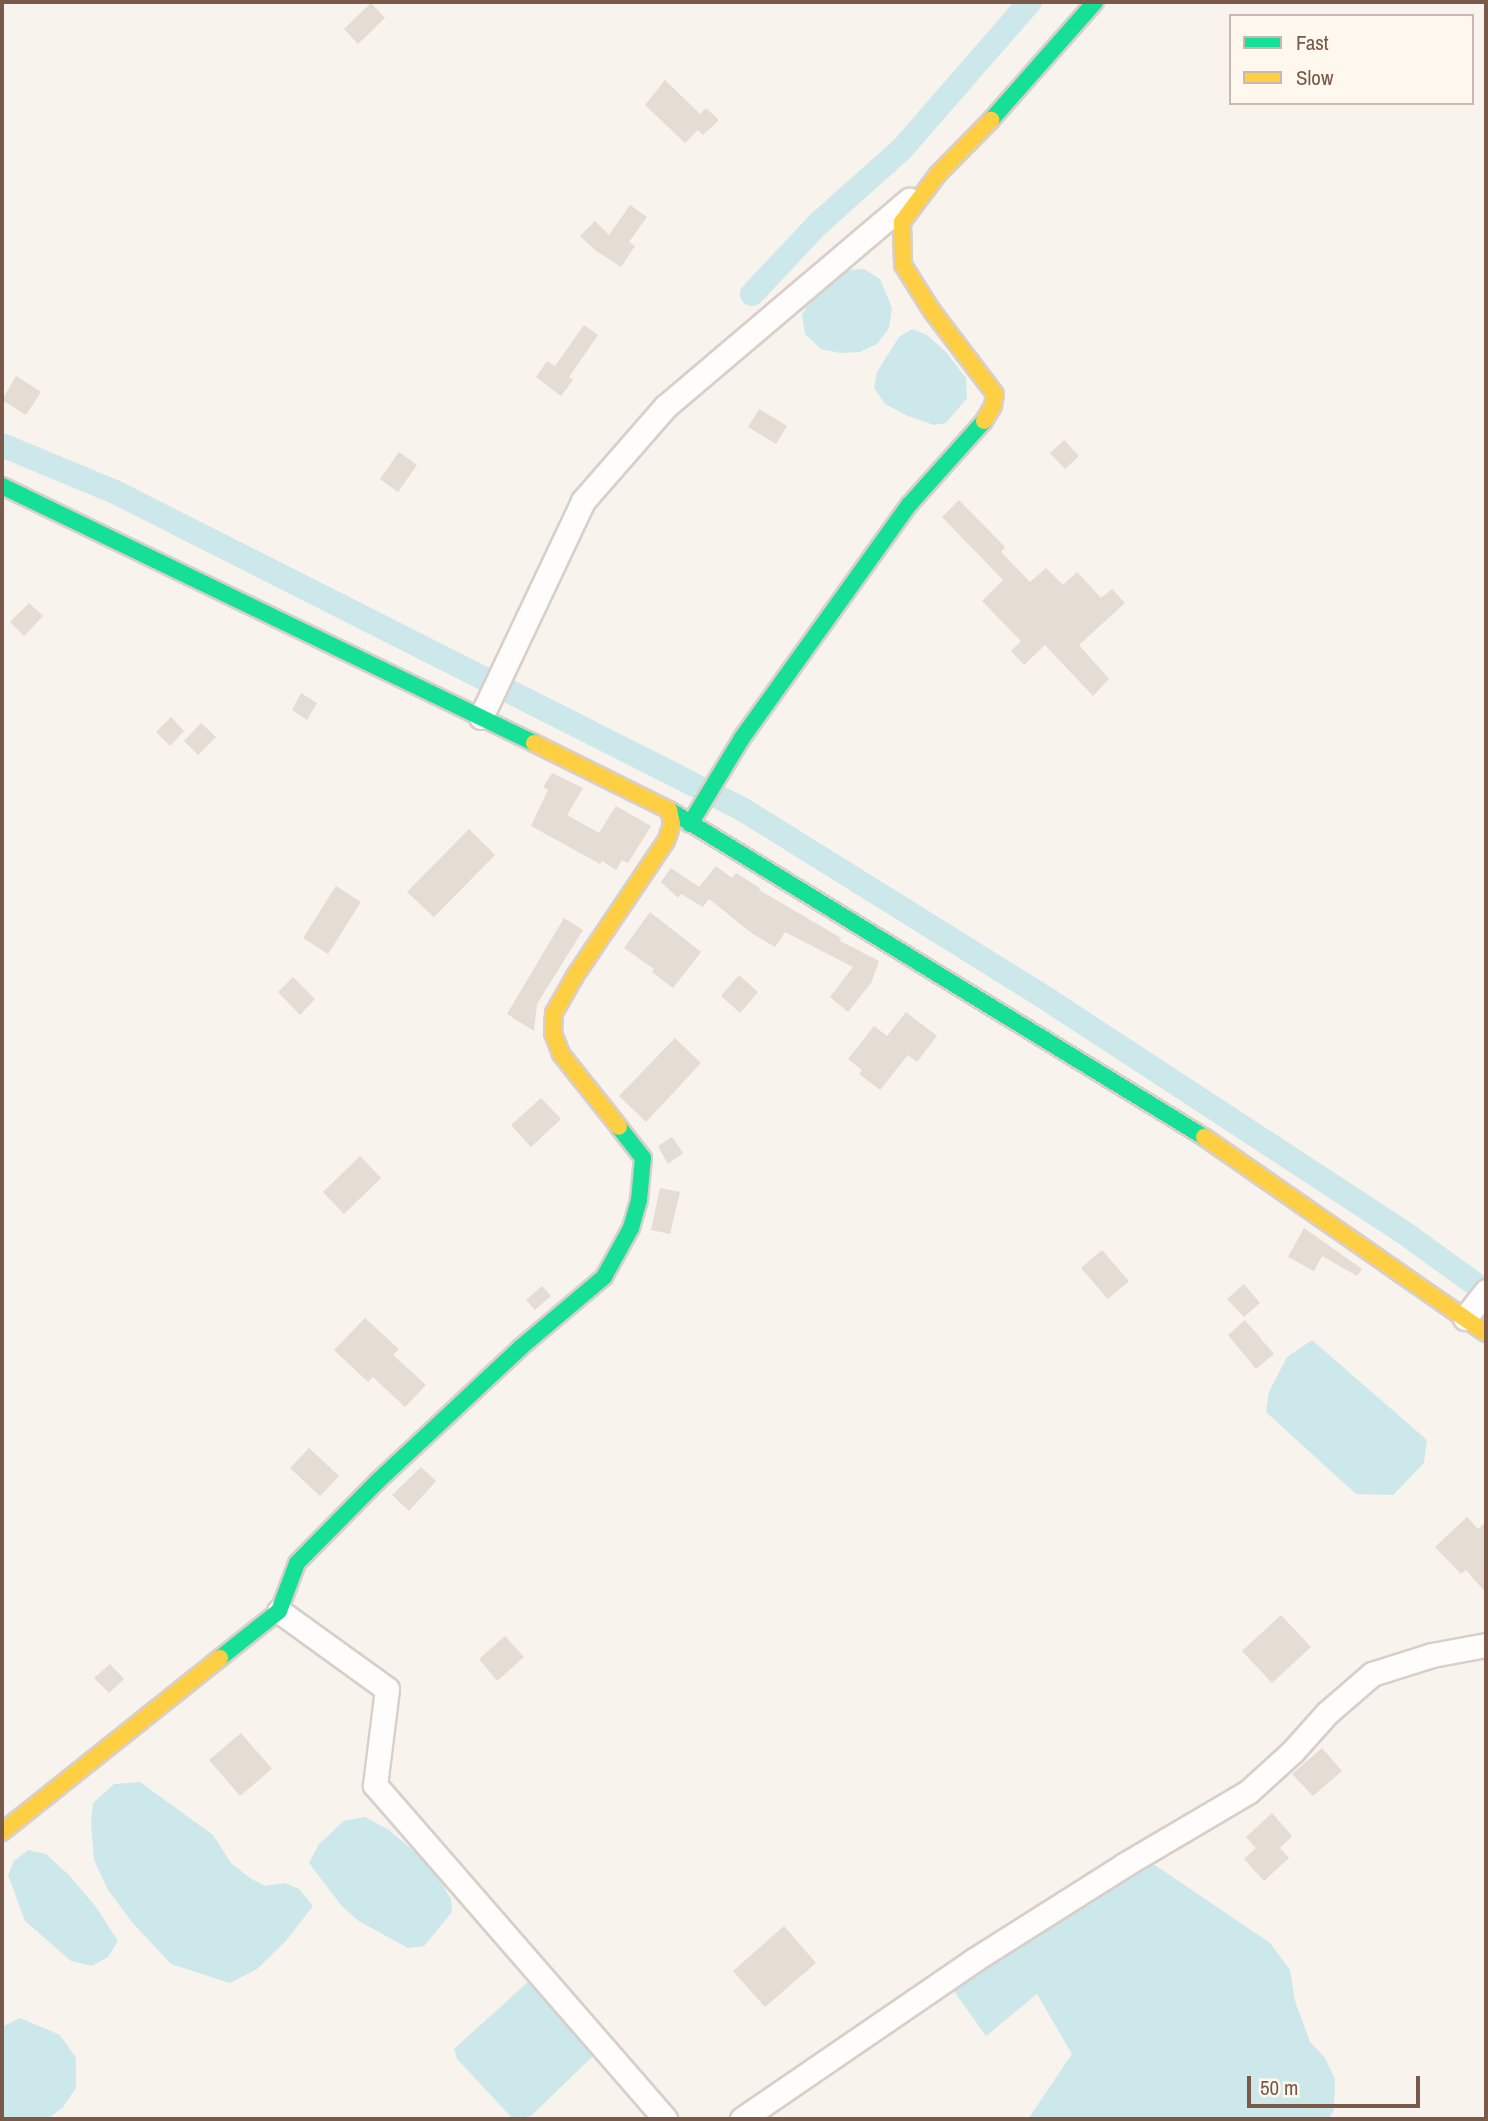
<!DOCTYPE html>
<style>
body{margin:0}
#map{position:relative;width:1488px;height:2121px;overflow:hidden;background:#f8f3ed;font-family:"Archivo Narrow",sans-serif}
div>[style]{position:absolute}
.water>*{inset:0;background:#cde8ea}
.canal>*{height:24px;margin:-12px;padding:0 12px;transform-origin:12px;border-radius:12px;background:#cde8ea}
.building>*{inset:0;background:#e5dcd4}
.roads{filter:drop-shadow(2px 0 #d8cfca) drop-shadow(-2px 0 #d8cfca) drop-shadow(0 2px #d8cfca) drop-shadow(0 -2px #d8cfca)}
.street>*{height:23px;margin:-11.5px;padding:0 11.5px;transform-origin:11.5px;border-radius:11.5px;background:#fefdfc}
.fast>*{height:16px;margin:-8px;padding:0 8px;transform-origin:8px;border-radius:8px;background:#16e098}
.slow>*{height:16px;margin:-8px;padding:0 8px;transform-origin:8px;border-radius:8px;background:#ffcf43}
span{translate:-50% -50%;white-space:nowrap;text-align:center;line-height:1.15;-webkit-text-stroke:5px #fff8ef;paint-order:stroke}
.frame{position:absolute;inset:0;border:4px solid #79594a;pointer-events:none}
.legend{position:absolute;left:1229px;top:14px;width:245px;height:91px;box-sizing:border-box;background:#fff8ef;border:2px solid #c9b8ad;margin:0;padding:9px 12px;list-style:none;font-size:21px;color:#79594a}
.legend li{display:flex;align-items:center;gap:14px;height:35px}
.legend b{width:35px;border:2px solid #c9b8ad}
.scale{position:absolute;left:1247px;top:2076px;width:173px;height:32px;box-sizing:border-box;border:4px solid #79594a;border-top:0;padding-left:9px;font-size:21px;line-height:24px;white-space:nowrap;color:#79594a;-webkit-text-stroke:5px #fff8ef;paint-order:stroke}
</style>
<div id="map">
<div class="water">
<div style="clip-path:polygon(864px 269px,880px 279px,892px 308px,889px 328px,877px 344px,860px 352px,840px 353px,821px 349px,805px 334px,802px 315px,811px 299px,832px 277px,846px 270px)"></div>
<div style="clip-path:polygon(912px 329px,927px 335px,946px 352px,966px 378px,967px 398px,946px 423px,934px 425px,908px 416px,885px 404px,874px 388px,877px 372px,899px 337px)"></div>
<div style="clip-path:polygon(1312px 1340px,1427px 1440px,1424px 1463px,1393px 1495px,1356px 1494px,1266px 1412px,1269px 1392px,1287px 1357px)"></div>
<div style="clip-path:polygon(140px 1782px,213px 1835px,231px 1863px,250px 1878px,265px 1886px,285px 1883px,299px 1889px,313px 1906px,285px 1942px,257px 1969px,230px 1983px,171px 1964px,132px 1922px,108px 1890px,94px 1860px,91px 1823px,93px 1803px,114px 1784px)"></div>
<div style="clip-path:polygon(365px 1817px,389px 1830px,417px 1854px,438px 1877px,451px 1899px,452px 1912px,424px 1946px,408px 1948px,357px 1920px,341px 1905px,309px 1863px,319px 1844px,344px 1821px)"></div>
<div style="clip-path:polygon(28px 1850px,46px 1854px,69px 1875px,96px 1907px,118px 1941px,108px 1957px,92px 1966px,71px 1961px,25px 1921px,8px 1875px,14px 1861px)"></div>
<div style="clip-path:polygon(1152px 1863px,1270px 1943px,1290px 1970px,1295px 2001px,1310px 2042px,1325px 2058px,1335px 2079px,1334px 2110px,1329px 2119px,1028px 2119px,1072px 2054px,1037px 1994px,986px 2036px,951px 1987px)"></div>
<div style="clip-path:polygon(528px 1982px,535px 1982px,593px 2047px,593px 2056px,531px 2116px,513px 2119px,457px 2059px,454px 2049px)"></div>
<div style="clip-path:polygon(20px 2018px,60px 2035px,76px 2058px,76px 2088px,63px 2107px,48px 2119px,2px 2119px,2px 2027px)"></div>
</div>
<div class="canal">
<div style="left:752px;top:294px;width:96px;rotate:-46.7deg"></div>
<div style="left:818px;top:224px;width:113px;rotate:-41.8deg"></div>
<div style="left:902px;top:149px;width:195px;rotate:-49deg"></div>
<div style="left:2px;top:445px;width:122px;rotate:22.6deg"></div>
<div style="left:115px;top:492px;width:703px;rotate:26.82deg"></div>
<div style="left:742px;top:809px;width:363px;rotate:31.9deg"></div>
<div style="left:1050px;top:1001px;width:430px;rotate:33.2deg"></div>
<div style="left:1410px;top:1237px;width:94px;rotate:35.9deg"></div>
</div>
<div class="building">
<div style="clip-path:polygon(371px 3px,385px 18px,358px 44px,344px 29px)"></div>
<div style="clip-path:polygon(665px 80px,700px 114px,706px 108px,719px 120px,703px 135px,698px 130px,685px 143px,645px 105px)"></div>
<div style="clip-path:polygon(630px 205px,647px 217px,629px 242px,635px 246px,621px 267px,595px 250px,580px 236px,595px 221px,609px 235px)"></div>
<div style="clip-path:polygon(584px 325px,598px 335px,569px 377px,573px 380px,561px 396px,536px 377px,547px 361px,555px 366px)"></div>
<div style="clip-path:polygon(16px 376px,41px 392px,26px 415px,2px 400px)"></div>
<div style="clip-path:polygon(759px 409px,787px 426px,776px 444px,748px 427px)"></div>
<div style="clip-path:polygon(1064px 440px,1079px 456px,1065px 469px,1050px 453px)"></div>
<div style="clip-path:polygon(399px 452px,417px 465px,398px 492px,380px 479px)"></div>
<div style="clip-path:polygon(959px 500px,1005px 547px,1001px 552px,1030px 582px,1046px 568px,1063px 585px,1077px 572px,1101px 598px,1112px 589px,1125px 603px,1079px 645px,1109px 679px,1093px 696px,1045px 645px,1024px 665px,1011px 651px,1021px 641px,982px 601px,1003px 580px,942px 517px)"></div>
<div style="clip-path:polygon(29px 603px,43px 616px,24px 636px,10px 622px)"></div>
<div style="clip-path:polygon(301px 693px,317px 703px,307px 720px,292px 710px)"></div>
<div style="clip-path:polygon(171px 717px,184px 731px,170px 746px,156px 732px)"></div>
<div style="clip-path:polygon(201px 723px,216px 737px,198px 755px,184px 741px)"></div>
<div style="clip-path:polygon(552px 773px,583px 788px,567px 815px,599px 833px,616px 806px,651px 826px,628px 863px,622px 860px,616px 870px,602px 861px,600px 864px,531px 826px,548px 790px,543px 787px)"></div>
<div style="clip-path:polygon(469px 829px,495px 855px,434px 917px,407px 892px)"></div>
<div style="clip-path:polygon(716px 866px,732px 878px,736px 873px,760px 888px,759px 890px,841px 938px,840px 941px,879px 961px,871px 983px,848px 1012px,830px 997px,853px 967px,785px 932px,775px 947px,753px 934px,709px 899px,703px 907px,681px 894px,678px 898px,661px 882px,671px 868px,699px 887px)"></div>
<div style="clip-path:polygon(336px 886px,361px 902px,328px 954px,303px 938px)"></div>
<div style="clip-path:polygon(650px 912px,701px 952px,673px 988px,652px 972px,654px 969px,624px 948px)"></div>
<div style="clip-path:polygon(564px 918px,583px 930px,537px 1004px,534px 1031px,507px 1014px)"></div>
<div style="clip-path:polygon(739px 975px,758px 992px,740px 1013px,721px 996px)"></div>
<div style="clip-path:polygon(293px 977px,315px 999px,300px 1015px,278px 992px)"></div>
<div style="clip-path:polygon(906px 1012px,937px 1036px,917px 1062px,908px 1055px,880px 1090px,859px 1074px,862px 1070px,848px 1059px,874px 1026px,887px 1036px)"></div>
<div style="clip-path:polygon(675px 1038px,701px 1063px,646px 1122px,619px 1096px)"></div>
<div style="clip-path:polygon(541px 1098px,561px 1119px,531px 1147px,511px 1125px)"></div>
<div style="clip-path:polygon(672px 1137px,683px 1153px,668px 1164px,658px 1146px)"></div>
<div style="clip-path:polygon(360px 1156px,381px 1178px,344px 1214px,323px 1192px)"></div>
<div style="clip-path:polygon(660px 1188px,680px 1192px,670px 1234px,651px 1230px)"></div>
<div style="clip-path:polygon(1304px 1228px,1362px 1269px,1357px 1276px,1322px 1256px,1314px 1271px,1288px 1257px)"></div>
<div style="clip-path:polygon(1102px 1250px,1129px 1281px,1108px 1299px,1081px 1268px)"></div>
<div style="clip-path:polygon(1244px 1284px,1260px 1303px,1244px 1317px,1227px 1299px)"></div>
<div style="clip-path:polygon(542px 1286px,551px 1296px,535px 1310px,526px 1300px)"></div>
<div style="clip-path:polygon(365px 1318px,399px 1349px,393px 1355px,426px 1385px,405px 1407px,373px 1377px,368px 1382px,334px 1350px)"></div>
<div style="clip-path:polygon(1245px 1320px,1274px 1354px,1256px 1369px,1228px 1335px)"></div>
<div style="clip-path:polygon(309px 1448px,339px 1476px,320px 1496px,290px 1468px)"></div>
<div style="clip-path:polygon(421px 1467px,436px 1481px,409px 1511px,392px 1495px)"></div>
<div style="clip-path:polygon(1467px 1517px,1478px 1529px,1486px 1522px,1486px 1593px,1466px 1570px,1461px 1574px,1435px 1547px)"></div>
<div style="clip-path:polygon(1281px 1615px,1311px 1647px,1272px 1683px,1242px 1651px)"></div>
<div style="clip-path:polygon(505px 1636px,524px 1657px,497px 1681px,479px 1659px)"></div>
<div style="clip-path:polygon(110px 1664px,124px 1679px,109px 1693px,94px 1678px)"></div>
<div style="clip-path:polygon(241px 1733px,272px 1769px,240px 1796px,209px 1760px)"></div>
<div style="clip-path:polygon(1322px 1748px,1342px 1771px,1313px 1796px,1292px 1774px)"></div>
<div style="clip-path:polygon(1272px 1813px,1292px 1836px,1280px 1848px,1289px 1858px,1264px 1881px,1244px 1859px,1256px 1848px,1246px 1837px)"></div>
<div style="clip-path:polygon(784px 1926px,816px 1963px,765px 2007px,733px 1971px)"></div>
</div>
<div class="roads">
<div class="street">
<div style="left:481px;top:717px;width:239px;rotate:-64.7deg"></div>
<div style="left:583px;top:501px;width:126px;rotate:-48.9deg"></div>
<div style="left:666px;top:406px;width:319px;rotate:-40.3deg"></div>
<div style="left:1465px;top:1318px;width:34px;rotate:-52deg"></div>
<div style="left:279px;top:1611px;width:133px;rotate:35.8deg"></div>
<div style="left:387px;top:1689px;width:97px;rotate:97.1deg"></div>
<div style="left:375px;top:1785px;width:442px;rotate:49deg"></div>
<div style="left:742px;top:2119px;width:281px;rotate:-34.4deg"></div>
<div style="left:974px;top:1960px;width:178px;rotate:-32.3deg"></div>
<div style="left:1124px;top:1865px;width:144px;rotate:-30.5deg"></div>
<div style="left:1248px;top:1792px;width:61px;rotate:-42.3deg"></div>
<div style="left:1293px;top:1751px;width:51px;rotate:-48.2deg"></div>
<div style="left:1327px;top:1713px;width:60px;rotate:-40.9deg"></div>
<div style="left:1372px;top:1674px;width:63px;rotate:-17.6deg"></div>
<div style="left:1432px;top:1655px;width:55px;rotate:-10.5deg"></div>
</div>
<div class="fast">
<div style="left:991px;top:120px;width:157px;rotate:-48.6deg"></div>
<div style="left:2px;top:486px;width:591px;rotate:25.78deg"></div>
<div style="left:671px;top:811px;width:625px;rotate:31.45deg"></div>
<div style="left:690px;top:824px;width:100px;rotate:-58.8deg"></div>
<div style="left:742px;top:738px;width:287px;rotate:-54.4deg"></div>
<div style="left:909px;top:505px;width:113px;rotate:-48.2deg"></div>
<div style="left:220px;top:1658px;width:75px;rotate:-38.5deg"></div>
<div style="left:279px;top:1611px;width:51px;rotate:-69.4deg"></div>
<div style="left:297px;top:1563px;width:115px;rotate:-45.4deg"></div>
<div style="left:378px;top:1481px;width:195px;rotate:-43.1deg"></div>
<div style="left:520px;top:1348px;width:110px;rotate:-40.2deg"></div>
<div style="left:604px;top:1277px;width:56px;rotate:-61.1deg"></div>
<div style="left:631px;top:1228px;width:29px;rotate:-74deg"></div>
<div style="left:639px;top:1200px;width:42px;rotate:-84.6deg"></div>
<div style="left:643px;top:1158px;width:39px;rotate:-128deg"></div>
</div>
<div class="slow">
<div style="left:984px;top:421px;width:17px;rotate:-59deg"></div>
<div style="left:993px;top:406px;width:12px;rotate:-81deg"></div>
<div style="left:995px;top:394px;width:104px;rotate:-127.2deg"></div>
<div style="left:932px;top:311px;width:54px;rotate:-122.2deg"></div>
<div style="left:903px;top:265px;width:43px;rotate:-91.3deg"></div>
<div style="left:902px;top:222px;width:60px;rotate:-53.1deg"></div>
<div style="left:938px;top:174px;width:76px;rotate:-45.5deg"></div>
<div style="left:534px;top:743px;width:151px;rotate:26.4deg"></div>
<div style="left:669px;top:810px;width:14px;rotate:78deg"></div>
<div style="left:672px;top:824px;width:18px;rotate:109deg"></div>
<div style="left:666px;top:841px;width:163px;rotate:124deg"></div>
<div style="left:575px;top:976px;width:43px;rotate:119.6deg"></div>
<div style="left:554px;top:1013px;width:20px;rotate:93deg"></div>
<div style="left:553px;top:1033px;width:22px;rotate:69deg"></div>
<div style="left:561px;top:1054px;width:93px;rotate:51.5deg"></div>
<div style="left:1204px;top:1137px;width:343px;rotate:34.8deg"></div>
<div style="left:2px;top:1832px;width:279px;rotate:-38.6deg"></div>
</div>
</div>
<div class="frame"></div>
<ul class="legend">
<li><b style="height:9px;background:#16e098"></b>Fast</li>
<li><b style="height:9px;background:#ffcf43"></b>Slow</li>
</ul>
<div class="scale">50 m</div>
</div>
